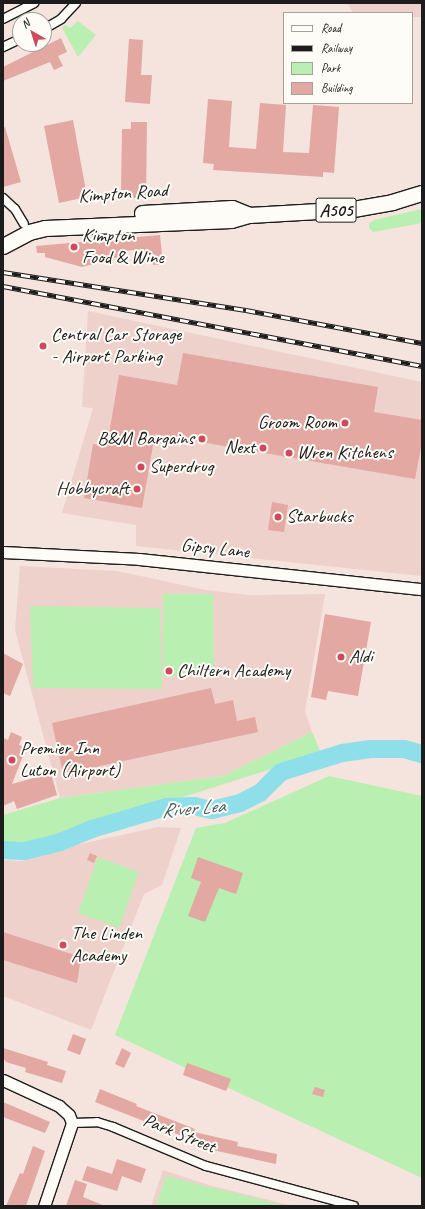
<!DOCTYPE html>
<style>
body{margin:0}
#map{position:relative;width:425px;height:1209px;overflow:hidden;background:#f5e3dd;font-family:Caveat,sans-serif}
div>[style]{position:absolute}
.built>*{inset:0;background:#efd1cb}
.green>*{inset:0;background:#b9efb1}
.river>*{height:18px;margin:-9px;padding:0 9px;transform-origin:9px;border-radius:9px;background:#8fdfea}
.building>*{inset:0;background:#e2a8a1}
.roads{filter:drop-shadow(1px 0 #1c1c1c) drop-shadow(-1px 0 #1c1c1c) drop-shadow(0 1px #1c1c1c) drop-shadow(0 -1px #1c1c1c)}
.street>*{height:8px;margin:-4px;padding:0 4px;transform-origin:4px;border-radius:4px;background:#fdfcf7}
.secondary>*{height:11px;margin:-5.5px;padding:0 5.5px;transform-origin:5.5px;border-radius:5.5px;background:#fdfcf7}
.highway>*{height:15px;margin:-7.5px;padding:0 7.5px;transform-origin:7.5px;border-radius:7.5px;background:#fdfcf7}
.rail>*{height:4.5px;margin-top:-2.25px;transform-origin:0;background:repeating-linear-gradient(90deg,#fdfcf7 0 9px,#1c1c1c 0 18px);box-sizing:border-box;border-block:1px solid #1c1c1c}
.dots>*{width:11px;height:11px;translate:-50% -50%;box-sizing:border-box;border:2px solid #fdfcf7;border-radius:50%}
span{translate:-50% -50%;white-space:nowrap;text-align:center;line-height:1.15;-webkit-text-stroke:4px #fdfcf7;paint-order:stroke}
.shield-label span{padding:1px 3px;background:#fdfcf7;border:1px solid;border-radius:3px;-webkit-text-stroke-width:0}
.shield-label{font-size:18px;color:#1c1c1c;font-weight:700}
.street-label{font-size:19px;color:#1c1c1c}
.poi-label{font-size:19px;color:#1c1c1c}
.left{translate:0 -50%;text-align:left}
.right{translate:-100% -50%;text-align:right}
.water-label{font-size:20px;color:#446064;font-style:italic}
.frame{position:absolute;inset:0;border:4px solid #1c1c1c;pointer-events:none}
.legend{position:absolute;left:283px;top:12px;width:130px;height:92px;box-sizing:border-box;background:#fdfcf7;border:1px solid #a3a29f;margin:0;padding:5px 7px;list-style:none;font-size:12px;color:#1c1c1c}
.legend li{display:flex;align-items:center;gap:8px;height:20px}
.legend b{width:20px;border:1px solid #a3a29f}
.north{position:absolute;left:12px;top:12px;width:40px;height:40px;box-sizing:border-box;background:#fdfcf7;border:1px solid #a3a29f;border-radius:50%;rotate:321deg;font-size:11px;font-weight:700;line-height:16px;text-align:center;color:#1c1c1c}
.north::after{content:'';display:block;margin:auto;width:14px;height:18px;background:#d1495b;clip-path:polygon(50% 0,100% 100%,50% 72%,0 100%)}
</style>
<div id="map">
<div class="built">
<div style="clip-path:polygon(347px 3px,422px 3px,422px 17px,412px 17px,412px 13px,353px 13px)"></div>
<div style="clip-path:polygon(88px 311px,422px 382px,422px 576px,136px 546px,136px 525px,62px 513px,93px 408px,82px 407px)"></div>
<div style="clip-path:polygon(20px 566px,117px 571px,206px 590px,249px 595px,325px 594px,305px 711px,312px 732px,223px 776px,60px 798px,15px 630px)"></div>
<div style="clip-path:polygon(158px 827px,181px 828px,162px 885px,144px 894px,91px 1030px,3px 996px,3px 860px,22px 861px,39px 857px,76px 845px)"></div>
<div style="clip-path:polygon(163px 1170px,212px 1186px,293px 1206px,151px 1206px)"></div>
</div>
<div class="green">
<div style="clip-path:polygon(78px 21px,96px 35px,78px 57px,62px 28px,65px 25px,70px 28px)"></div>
<div style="clip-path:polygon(422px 209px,422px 223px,373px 232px,369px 228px,369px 224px,374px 220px)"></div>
<div style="clip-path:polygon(163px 594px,213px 594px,214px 676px,163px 677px)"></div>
<div style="clip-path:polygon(30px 606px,160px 608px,162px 689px,33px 688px)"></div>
<div style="clip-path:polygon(312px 732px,321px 753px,33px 845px,3px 848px,3px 815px,60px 798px,223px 776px)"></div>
<div style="clip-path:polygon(329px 776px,422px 796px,422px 1178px,115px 1035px,196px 828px,225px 823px)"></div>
<div style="clip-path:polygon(98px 857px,139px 872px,119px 928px,78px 913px)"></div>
<div style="clip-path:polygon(166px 1176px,286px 1206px,156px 1206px)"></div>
</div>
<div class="river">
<div style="left:3px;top:850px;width:22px;rotate:3deg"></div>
<div style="left:25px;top:851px;width:36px;rotate:-14deg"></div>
<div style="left:60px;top:842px;width:35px;rotate:-22deg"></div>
<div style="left:92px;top:829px;width:77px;rotate:-16.6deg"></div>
<div style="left:166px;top:807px;width:28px;rotate:-2deg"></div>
<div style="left:194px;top:806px;width:18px;rotate:13deg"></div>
<div style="left:212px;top:810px;width:29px;rotate:-14deg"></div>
<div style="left:240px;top:803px;width:22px;rotate:-27deg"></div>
<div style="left:260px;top:793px;width:30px;rotate:-45deg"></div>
<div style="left:281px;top:772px;width:64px;rotate:-17.3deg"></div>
<div style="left:342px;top:753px;width:29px;rotate:-8deg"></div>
<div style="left:371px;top:749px;width:33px"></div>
<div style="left:404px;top:749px;width:19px;rotate:16deg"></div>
</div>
<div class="building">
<div style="clip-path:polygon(61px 38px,67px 52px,58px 56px,63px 66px,54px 70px,50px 62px,3px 81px,3px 67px)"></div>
<div style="clip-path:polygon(129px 39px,143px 40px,141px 75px,152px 75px,150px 104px,125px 102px)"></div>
<div style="clip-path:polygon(208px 99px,232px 101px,229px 147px,256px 149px,260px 103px,286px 105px,283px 152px,309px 153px,313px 105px,339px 107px,334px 173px,323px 172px,323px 177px,213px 170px,214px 164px,203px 163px)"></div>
<div style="clip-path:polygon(73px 120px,86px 191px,81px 192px,82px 198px,59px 203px,44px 126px)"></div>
<div style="clip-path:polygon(131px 122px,147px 122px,146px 198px,129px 198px,129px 190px,121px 190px,122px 129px,131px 129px)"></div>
<div style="clip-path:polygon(5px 127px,21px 182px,3px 187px,3px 128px)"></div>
<div style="clip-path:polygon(160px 235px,163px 264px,153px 265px,152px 257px,144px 258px,144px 249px,125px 251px,126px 262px,118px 262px,118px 258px,93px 259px,93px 264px,82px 267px,45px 257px,45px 253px,37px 253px,36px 246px)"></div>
<div style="clip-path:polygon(183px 353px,378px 387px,374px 412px,422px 420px,422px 442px,415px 479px,155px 434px,142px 508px,84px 498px,93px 444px,107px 446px,119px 375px,177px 385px)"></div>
<div style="clip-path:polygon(272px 502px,288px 505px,284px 532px,268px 530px)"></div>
<div style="clip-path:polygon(325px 614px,371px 622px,358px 696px,328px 691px,326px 700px,311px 697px)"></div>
<div style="clip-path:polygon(3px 653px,23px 664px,10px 696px,3px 693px)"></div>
<div style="clip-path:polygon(211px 688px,215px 704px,233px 700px,237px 721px,255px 717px,258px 732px,63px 774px,52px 723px)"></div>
<div style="clip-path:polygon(11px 732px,22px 737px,19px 745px,26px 748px,12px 784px,51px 773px,57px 795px,17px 809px,14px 801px,3px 806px,3px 738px,8px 740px)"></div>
<div style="clip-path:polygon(90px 853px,97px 856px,94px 863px,87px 860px)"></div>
<div style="clip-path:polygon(198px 857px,243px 873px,236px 894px,219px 888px,205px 922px,188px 916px,201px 882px,191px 878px)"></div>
<div style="clip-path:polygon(3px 932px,81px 957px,77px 983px,3px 960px)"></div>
<div style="clip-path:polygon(73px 1034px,86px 1039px,80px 1055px,67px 1050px)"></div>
<div style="clip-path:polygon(3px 1048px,48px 1062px,47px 1065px,66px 1071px,62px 1083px,25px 1072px,26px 1068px,6px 1062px,3px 1058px)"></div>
<div style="clip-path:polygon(122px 1048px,131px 1053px,124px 1068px,115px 1064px)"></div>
<div style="clip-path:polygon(187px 1063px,231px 1079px,226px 1091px,183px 1075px)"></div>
<div style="clip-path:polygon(315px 1087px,325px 1090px,323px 1097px,312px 1094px)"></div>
<div style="clip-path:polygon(100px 1089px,137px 1104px,136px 1106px,195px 1129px,194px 1132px,238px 1142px,237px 1146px,277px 1154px,276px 1164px,199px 1147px,200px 1143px,95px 1102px)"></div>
<div style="clip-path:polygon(3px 1102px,50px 1122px,45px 1133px,3px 1117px)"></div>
<div style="clip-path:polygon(33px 1146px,45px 1151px,26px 1206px,6px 1206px,20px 1173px,23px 1174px)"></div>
<div style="clip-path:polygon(117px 1159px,146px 1169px,141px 1183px,122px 1176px,117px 1191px,82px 1180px,87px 1166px,112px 1174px)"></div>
<div style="clip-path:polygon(75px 1180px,87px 1184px,83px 1197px,105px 1206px,66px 1206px)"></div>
</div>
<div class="roads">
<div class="street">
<div style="left:3px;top:19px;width:35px;rotate:-27deg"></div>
<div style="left:44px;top:29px;width:20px;rotate:-30deg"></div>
<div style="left:61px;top:19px;width:22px;rotate:-47deg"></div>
<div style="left:3px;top:47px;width:19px;rotate:-25deg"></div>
<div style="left:3px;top:198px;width:16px;rotate:43deg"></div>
<div style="left:15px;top:209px;width:17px;rotate:59deg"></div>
<div style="left:72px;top:1123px;width:25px;rotate:-2deg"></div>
<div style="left:97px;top:1122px;width:17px;rotate:17deg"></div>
<div style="left:113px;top:1127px;width:101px;rotate:22.8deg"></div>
<div style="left:206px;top:1166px;width:153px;rotate:15.1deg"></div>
</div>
<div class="secondary">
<div style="left:3px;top:552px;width:136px;rotate:2.9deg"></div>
<div style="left:139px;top:559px;width:285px;rotate:6.1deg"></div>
<div style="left:3px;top:1080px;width:62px;rotate:24.9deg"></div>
<div style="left:59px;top:1106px;width:13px;rotate:42deg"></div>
<div style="left:69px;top:1115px;width:9px;rotate:69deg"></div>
<div style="left:72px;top:1123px;width:88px;rotate:108.6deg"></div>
</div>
<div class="highway">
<div style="left:142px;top:213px;width:90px;rotate:-3.2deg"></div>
<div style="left:232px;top:208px;width:18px;rotate:22deg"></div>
<div style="left:3px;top:246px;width:30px;rotate:-28deg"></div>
<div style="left:29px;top:232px;width:16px;rotate:-14deg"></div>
<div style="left:45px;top:228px;width:186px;rotate:-2.5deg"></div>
<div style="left:231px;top:220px;width:19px;rotate:-16deg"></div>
<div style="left:249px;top:215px;width:104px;rotate:-3.3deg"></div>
<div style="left:353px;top:209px;width:40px;rotate:-10deg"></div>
<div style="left:392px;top:202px;width:31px;rotate:-17deg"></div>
</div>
</div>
<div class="rail">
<div style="left:3px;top:272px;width:246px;rotate:8.9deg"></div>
<div style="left:246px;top:310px;width:179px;rotate:10.6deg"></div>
<div style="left:3px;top:286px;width:427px;rotate:10.8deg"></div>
</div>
<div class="dots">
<div style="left:74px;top:247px;background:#d1495b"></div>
<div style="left:43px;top:346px;background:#d1495b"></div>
<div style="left:345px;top:423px;background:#d1495b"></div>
<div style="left:202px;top:439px;background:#d1495b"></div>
<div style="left:263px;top:448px;background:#d1495b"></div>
<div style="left:289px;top:453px;background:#d1495b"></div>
<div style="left:141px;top:467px;background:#d1495b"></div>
<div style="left:137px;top:489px;background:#d1495b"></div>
<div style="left:278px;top:517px;background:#d1495b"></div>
<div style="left:341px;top:657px;background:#d1495b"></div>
<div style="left:169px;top:671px;background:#d1495b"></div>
<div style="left:12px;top:760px;background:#d1495b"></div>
<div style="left:63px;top:945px;background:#d1495b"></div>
</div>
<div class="shield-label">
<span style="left:336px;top:210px">A505</span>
</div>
<div class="street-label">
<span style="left:123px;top:194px;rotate:-4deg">Kimpton Road</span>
<span style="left:215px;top:549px;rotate:6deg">Gipsy Lane</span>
<span style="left:179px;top:1134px;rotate:22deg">Park Street</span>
</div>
<div class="poi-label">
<span class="left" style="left:82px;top:247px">Kimpton<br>Food &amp; Wine</span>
<span class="left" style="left:51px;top:346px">Central Car Storage<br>- Airport Parking</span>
<span class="right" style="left:337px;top:423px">Groom Room</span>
<span class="right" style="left:194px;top:439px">B&amp;M Bargains</span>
<span class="right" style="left:255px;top:448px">Next</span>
<span class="left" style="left:297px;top:453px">Wren Kitchens</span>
<span class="left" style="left:149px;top:467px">Superdrug</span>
<span class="right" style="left:129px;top:489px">Hobbycraft</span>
<span class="left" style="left:286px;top:517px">Starbucks</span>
<span class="left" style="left:349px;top:657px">Aldi</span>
<span class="left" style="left:177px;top:671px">Chiltern Academy</span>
<span class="left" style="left:20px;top:760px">Premier Inn<br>Luton (Airport)</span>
<span class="left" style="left:71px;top:945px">The Linden<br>Academy</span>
</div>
<div class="water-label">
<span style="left:193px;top:808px;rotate:-5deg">River Lea</span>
</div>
<div class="frame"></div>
<ul class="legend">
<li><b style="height:5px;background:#fdfcf7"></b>Road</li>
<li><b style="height:5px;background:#1c1c1c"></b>Railway</li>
<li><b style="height:11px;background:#b9efb1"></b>Park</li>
<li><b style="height:11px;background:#e2a8a1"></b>Building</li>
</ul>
<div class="north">N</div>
</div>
